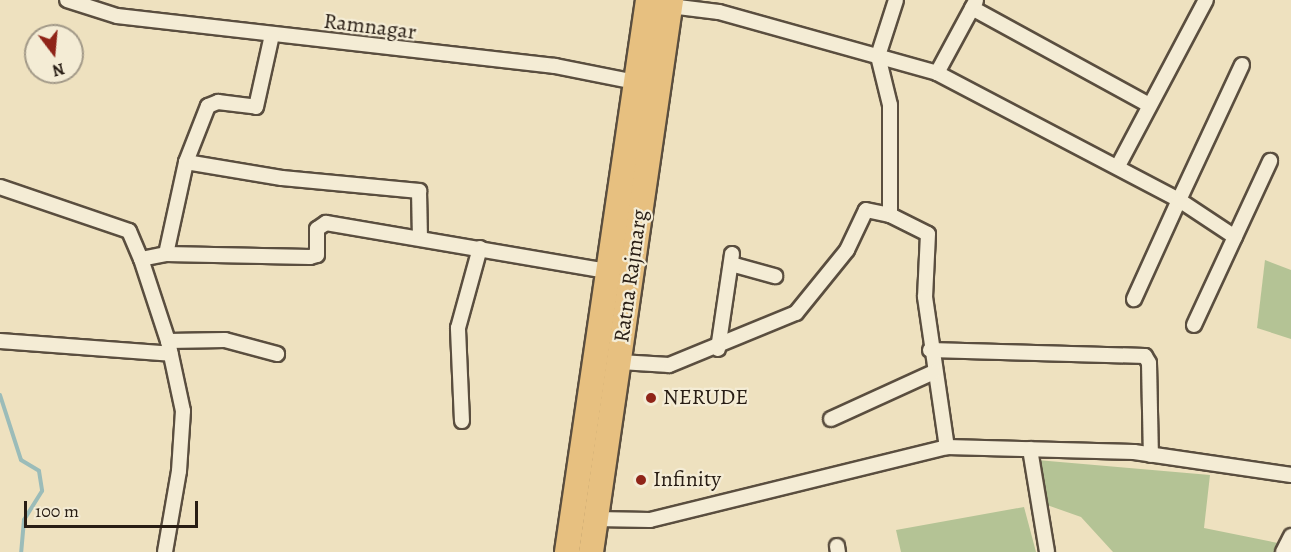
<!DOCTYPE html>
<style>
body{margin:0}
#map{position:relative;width:1291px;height:552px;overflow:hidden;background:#eee1bf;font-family:Alegreya,serif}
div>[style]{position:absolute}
.green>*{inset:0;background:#b4c395}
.stream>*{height:4px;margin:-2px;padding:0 2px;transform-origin:2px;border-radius:2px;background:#9bbcb9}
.roads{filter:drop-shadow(2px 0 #5a4e3f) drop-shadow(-2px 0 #5a4e3f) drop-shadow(0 2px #5a4e3f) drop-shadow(0 -2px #5a4e3f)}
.street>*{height:14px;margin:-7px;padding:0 7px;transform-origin:7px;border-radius:7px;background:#f4ecd5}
.highway>*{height:24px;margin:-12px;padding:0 12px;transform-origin:12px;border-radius:12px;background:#e7c080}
.dots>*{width:16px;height:16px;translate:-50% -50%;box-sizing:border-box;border:3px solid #f4ecd5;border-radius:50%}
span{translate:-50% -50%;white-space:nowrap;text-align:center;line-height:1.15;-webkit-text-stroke:4.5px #f4ecd5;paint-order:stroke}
.street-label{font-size:22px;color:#281d14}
.poi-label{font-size:22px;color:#281d14}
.left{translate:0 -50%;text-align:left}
.north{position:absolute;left:24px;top:24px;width:60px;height:60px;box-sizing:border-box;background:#f4ecd5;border:2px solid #a29988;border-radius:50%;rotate:164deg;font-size:16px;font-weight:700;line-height:24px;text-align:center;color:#281d14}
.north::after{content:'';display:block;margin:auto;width:21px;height:27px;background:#8f2418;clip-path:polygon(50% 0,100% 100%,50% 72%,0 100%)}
.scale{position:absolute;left:24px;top:501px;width:174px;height:27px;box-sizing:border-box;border:3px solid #281d14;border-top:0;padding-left:8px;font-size:18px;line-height:21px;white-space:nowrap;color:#281d14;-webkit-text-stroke:4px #f4ecd5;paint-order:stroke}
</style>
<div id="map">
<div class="green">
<div style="clip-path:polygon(1265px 260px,1291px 270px,1291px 339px,1257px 328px)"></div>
<div style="clip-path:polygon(1037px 460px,1210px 475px,1204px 528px,1278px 543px,1275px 552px,1113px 552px,1081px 517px,1047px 505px)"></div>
<div style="clip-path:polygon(1024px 507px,1036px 552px,901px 552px,896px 530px)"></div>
</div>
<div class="stream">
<div style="left:0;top:395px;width:68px;rotate:72.1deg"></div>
<div style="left:21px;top:460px;width:21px;rotate:31deg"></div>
<div style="left:39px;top:471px;width:20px;rotate:81deg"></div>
<div style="left:42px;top:491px;width:34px;rotate:122deg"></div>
<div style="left:24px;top:520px;width:32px;rotate:95deg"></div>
</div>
<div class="roads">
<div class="street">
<div style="left:67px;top:0;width:52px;rotate:17.7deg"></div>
<div style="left:117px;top:16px;width:441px;rotate:6.5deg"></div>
<div style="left:555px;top:66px;width:82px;rotate:11.3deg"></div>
<div style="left:896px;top:0;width:59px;rotate:107.8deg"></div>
<div style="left:878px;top:56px;width:50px;rotate:76.2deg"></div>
<div style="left:890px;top:105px;width:110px;rotate:90deg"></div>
<div style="left:890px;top:215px;width:42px;rotate:26.6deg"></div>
<div style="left:928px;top:234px;width:63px;rotate:92.7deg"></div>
<div style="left:925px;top:297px;width:152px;rotate:81.7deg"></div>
<div style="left:670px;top:6px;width:49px;rotate:7deg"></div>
<div style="left:719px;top:12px;width:226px;rotate:15.6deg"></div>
<div style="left:937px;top:73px;width:273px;rotate:27.7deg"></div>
<div style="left:1179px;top:200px;width:109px;rotate:114.4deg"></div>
<div style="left:972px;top:8px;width:202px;rotate:28.7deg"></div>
<div style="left:937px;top:73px;width:82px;rotate:-61.6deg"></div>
<div style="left:186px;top:162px;width:97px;rotate:9.5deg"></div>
<div style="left:282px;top:178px;width:138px;rotate:5.4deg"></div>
<div style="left:419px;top:191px;width:46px;rotate:88.8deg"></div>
<div style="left:1118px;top:166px;width:188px;rotate:-62.1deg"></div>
<div style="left:0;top:187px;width:136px;rotate:18.8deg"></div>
<div style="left:129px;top:231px;width:30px;rotate:67deg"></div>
<div style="left:1235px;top:237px;width:67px;rotate:-146.5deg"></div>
<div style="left:1179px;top:200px;width:149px;rotate:-65deg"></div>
<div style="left:166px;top:254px;width:94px;rotate:-77.7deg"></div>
<div style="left:186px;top:162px;width:60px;rotate:-68.6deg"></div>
<div style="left:208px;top:106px;width:11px;rotate:-22deg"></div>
<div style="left:218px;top:102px;width:38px;rotate:7deg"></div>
<div style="left:256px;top:107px;width:74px;rotate:-77.5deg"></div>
<div style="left:731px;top:264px;width:46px;rotate:15.3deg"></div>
<div style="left:1194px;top:325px;width:181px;rotate:-65.1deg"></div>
<div style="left:0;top:341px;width:171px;rotate:4.3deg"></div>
<div style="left:168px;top:341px;width:57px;rotate:-1deg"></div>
<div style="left:225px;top:340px;width:54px;rotate:15.1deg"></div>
<div style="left:718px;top:349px;width:96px;rotate:-81.6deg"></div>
<div style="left:930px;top:350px;width:215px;rotate:1.6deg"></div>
<div style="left:1145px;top:356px;width:8px;rotate:60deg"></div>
<div style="left:1149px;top:363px;width:92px;rotate:88.8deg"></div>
<div style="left:620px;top:362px;width:49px;rotate:3.5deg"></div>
<div style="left:669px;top:365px;width:137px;rotate:-22.3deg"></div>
<div style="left:796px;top:313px;width:81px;rotate:-51deg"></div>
<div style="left:847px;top:250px;width:44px;rotate:-64.6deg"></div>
<div style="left:866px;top:210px;width:25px;rotate:12deg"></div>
<div style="left:831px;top:419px;width:113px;rotate:-24.5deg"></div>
<div style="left:462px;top:421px;width:93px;rotate:-92.5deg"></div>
<div style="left:458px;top:328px;width:83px;rotate:-74.6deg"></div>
<div style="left:1030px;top:449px;width:104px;rotate:80.6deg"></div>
<div style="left:596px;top:519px;width:54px;rotate:1.1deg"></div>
<div style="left:650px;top:520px;width:306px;rotate:-13.8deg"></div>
<div style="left:947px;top:447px;width:187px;rotate:1.5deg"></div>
<div style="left:1134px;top:452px;width:159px;rotate:8.3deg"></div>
<div style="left:837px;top:546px;width:6px;rotate:81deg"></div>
<div style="left:165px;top:552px;width:82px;rotate:-80.2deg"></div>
<div style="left:179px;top:471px;width:60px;rotate:-86.2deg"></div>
<div style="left:183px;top:411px;width:72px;rotate:-102.1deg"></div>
<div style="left:168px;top:341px;width:86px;rotate:-108.2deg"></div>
<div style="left:141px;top:259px;width:25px;rotate:-11deg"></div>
<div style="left:166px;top:254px;width:144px;rotate:1.2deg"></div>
<div style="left:310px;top:257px;width:7px;rotate:-16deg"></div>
<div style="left:317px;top:255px;width:26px;rotate:-90deg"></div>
<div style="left:317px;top:229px;width:11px;rotate:-34deg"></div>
<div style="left:326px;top:223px;width:285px;rotate:9.7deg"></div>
<div style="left:1283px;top:552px;width:18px;rotate:-63deg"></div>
</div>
<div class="highway">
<div style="left:567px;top:552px;width:558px;rotate:-81.65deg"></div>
<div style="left:591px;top:552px;width:558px;rotate:-81.75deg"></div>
</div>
</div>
<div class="dots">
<div style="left:651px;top:398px;background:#8f2418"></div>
<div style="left:641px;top:480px;background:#8f2418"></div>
</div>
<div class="street-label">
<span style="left:370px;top:27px;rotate:7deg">Ramnagar</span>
<span style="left:631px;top:276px;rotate:-82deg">Ratna Rajmarg</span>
</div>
<div class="poi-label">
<span class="left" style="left:663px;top:398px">NERUDE</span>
<span class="left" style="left:653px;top:480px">Infinity</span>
</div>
<div class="north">N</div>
<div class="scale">100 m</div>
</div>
